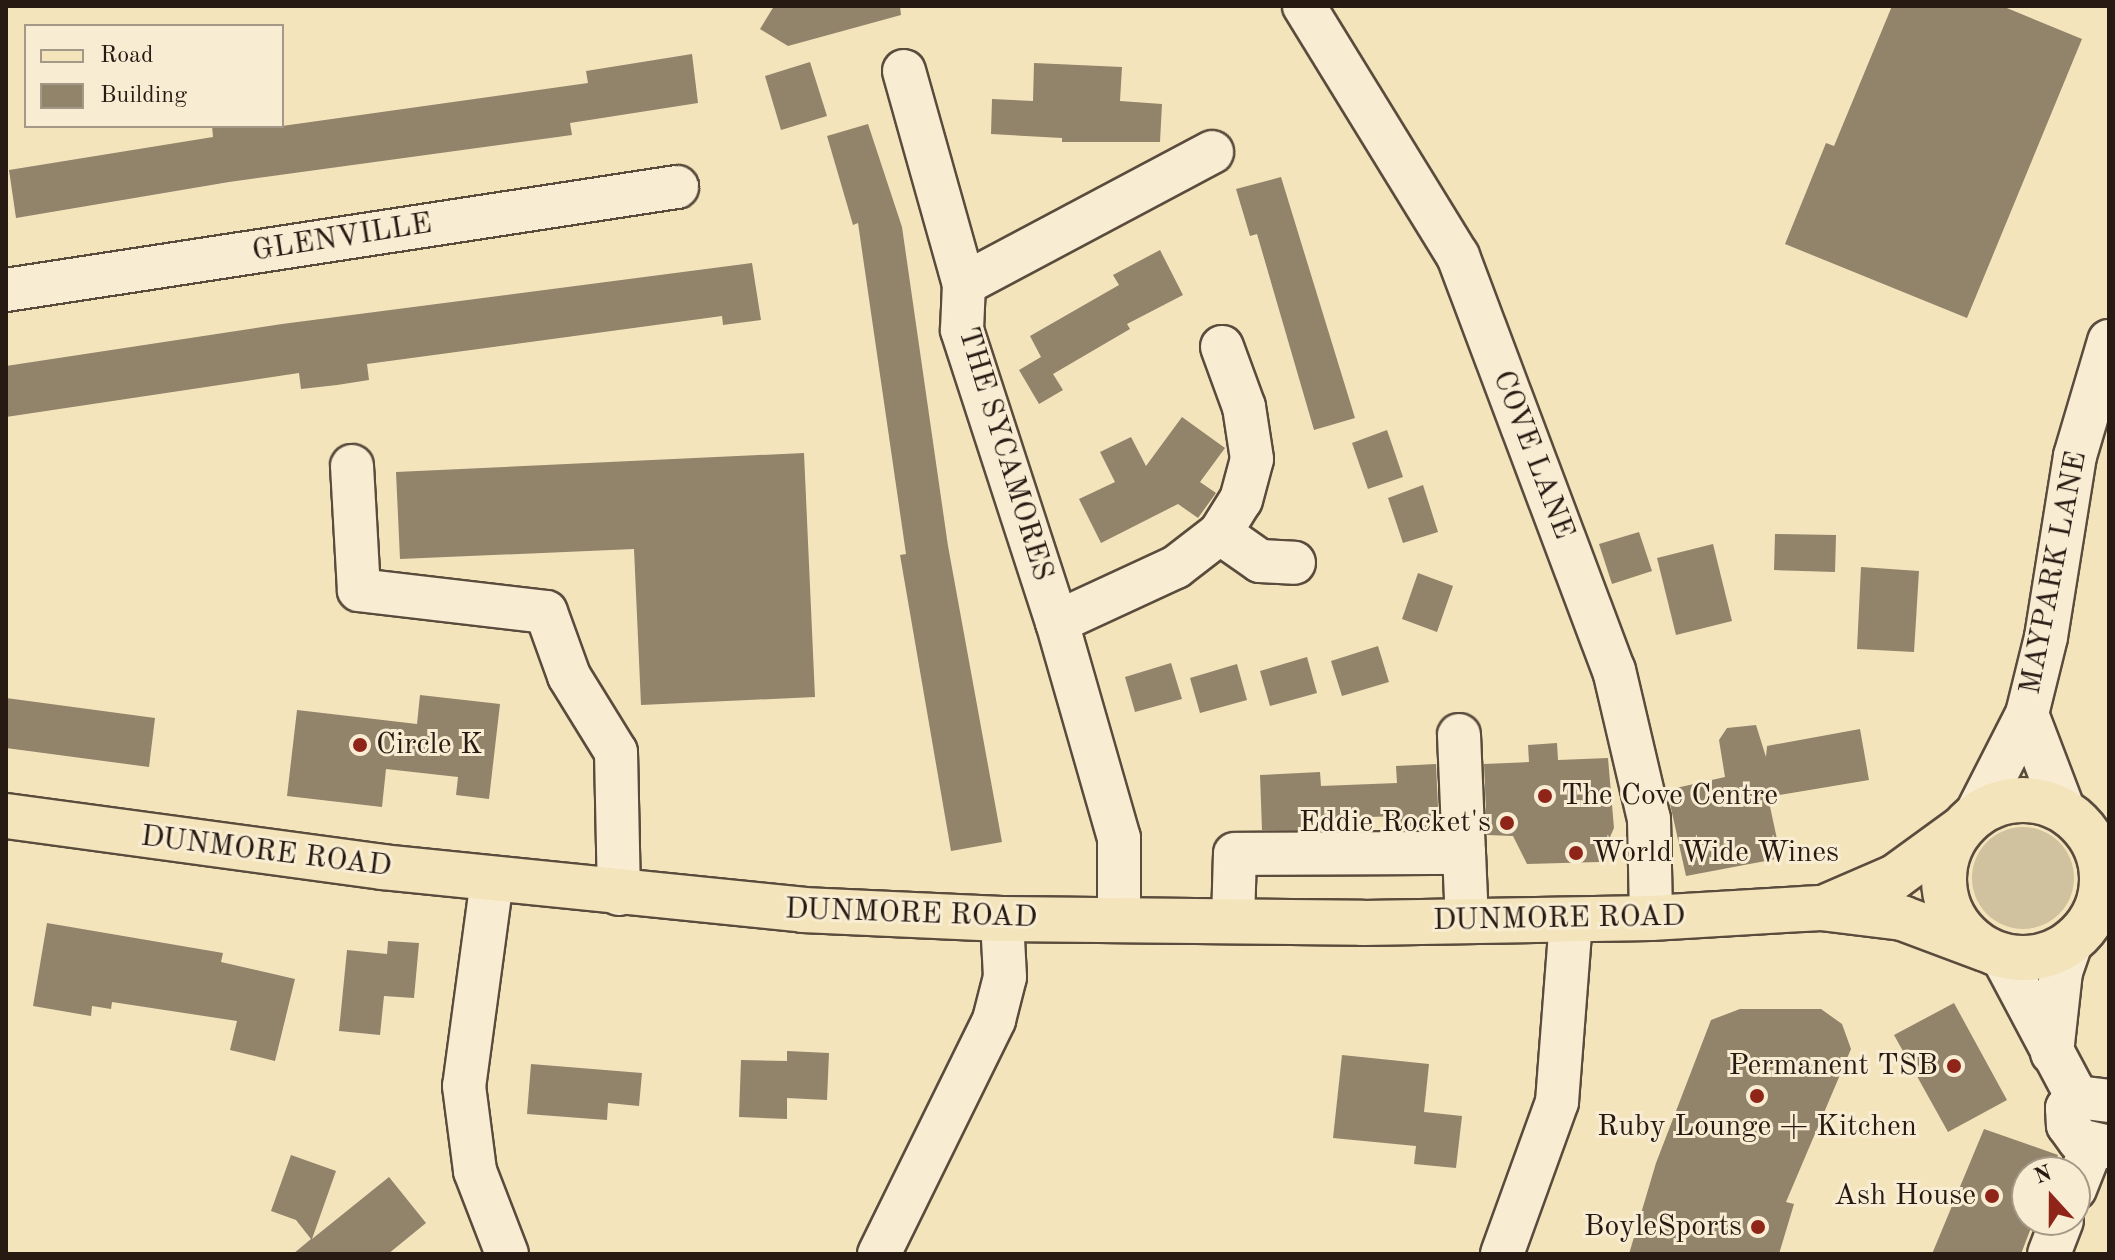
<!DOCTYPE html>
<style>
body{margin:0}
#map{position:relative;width:2115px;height:1260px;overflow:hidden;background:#f4e4bc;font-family:"Old Standard TT",serif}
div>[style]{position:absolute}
.green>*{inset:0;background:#d1c29f}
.round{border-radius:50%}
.building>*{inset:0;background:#92836b}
.roads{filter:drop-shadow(2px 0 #5a4c3d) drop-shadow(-2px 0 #5a4c3d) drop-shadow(0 2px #5a4c3d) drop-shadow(0 -2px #5a4c3d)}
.minor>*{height:42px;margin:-21px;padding:0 21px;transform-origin:21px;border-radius:21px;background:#f8edd3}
.major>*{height:44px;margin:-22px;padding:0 22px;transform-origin:22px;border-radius:22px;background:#f4e4bc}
.major>.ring{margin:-22px;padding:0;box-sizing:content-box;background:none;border:44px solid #f4e4bc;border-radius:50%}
.dots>*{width:22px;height:22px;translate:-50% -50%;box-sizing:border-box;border:4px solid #f8edd3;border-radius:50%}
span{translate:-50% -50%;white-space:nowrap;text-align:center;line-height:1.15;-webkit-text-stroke:6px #f8edd3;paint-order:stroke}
.street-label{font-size:30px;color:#271a13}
.poi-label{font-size:30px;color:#271a13}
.left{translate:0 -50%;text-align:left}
.right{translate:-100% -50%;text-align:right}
.frame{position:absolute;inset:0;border:8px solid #271a13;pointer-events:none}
.legend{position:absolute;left:24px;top:24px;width:260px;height:104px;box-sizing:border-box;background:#f8edd3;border:2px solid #a49986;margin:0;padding:10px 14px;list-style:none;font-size:24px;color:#271a13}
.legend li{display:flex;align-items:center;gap:16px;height:40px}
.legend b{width:40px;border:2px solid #a49986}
.north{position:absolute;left:2011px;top:1156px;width:80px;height:80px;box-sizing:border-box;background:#f8edd3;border:2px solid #a49986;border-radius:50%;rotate:339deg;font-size:22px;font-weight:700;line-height:32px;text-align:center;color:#271a13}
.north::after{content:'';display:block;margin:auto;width:28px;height:36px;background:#8f2418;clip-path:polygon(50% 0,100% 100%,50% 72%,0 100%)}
</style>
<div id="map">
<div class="green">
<div class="round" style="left:1972px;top:827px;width:102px;height:102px"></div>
</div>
<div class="building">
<div style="clip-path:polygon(774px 6px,900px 6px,901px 15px,788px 46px,760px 29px)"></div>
<div style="clip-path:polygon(1892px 6px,2002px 6px,2082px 39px,1967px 318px,1785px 244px,1826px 143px,1834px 146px)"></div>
<div style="clip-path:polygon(692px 54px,698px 103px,570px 123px,572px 135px,229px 182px,16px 218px,9px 170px,213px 137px,212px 126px,282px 126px,588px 83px,586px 71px)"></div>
<div style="clip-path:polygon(810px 62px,827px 116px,781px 130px,765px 76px)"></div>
<div style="clip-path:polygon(1034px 63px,1122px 67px,1120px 101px,1162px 104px,1160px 142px,1062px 142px,1062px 138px,991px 134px,992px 99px,1033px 101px)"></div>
<div style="clip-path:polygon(868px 124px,902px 227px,948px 546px,1002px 842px,951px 851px,900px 555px,906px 554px,858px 223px,853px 225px,827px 136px)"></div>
<div style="clip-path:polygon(1281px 177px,1355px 418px,1314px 430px,1257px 234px,1250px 236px,1236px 189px)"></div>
<div style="clip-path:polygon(1160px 250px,1183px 295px,1127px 324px,1130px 329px,1053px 374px,1063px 390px,1039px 404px,1019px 370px,1041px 357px,1030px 336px,1119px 285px,1113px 275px)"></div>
<div style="clip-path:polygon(752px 263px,761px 320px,723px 325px,722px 316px,367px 364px,369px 380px,337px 385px,301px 389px,299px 373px,6px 417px,6px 366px,282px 324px)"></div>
<div style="clip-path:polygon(1182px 417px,1225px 448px,1200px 482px,1216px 493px,1198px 518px,1178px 504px,1101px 543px,1079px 499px,1115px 482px,1100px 452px,1131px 437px,1146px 466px)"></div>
<div style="clip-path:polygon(1387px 430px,1403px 477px,1368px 489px,1352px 443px)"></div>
<div style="clip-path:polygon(804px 453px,815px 697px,641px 705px,634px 549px,400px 559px,396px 472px)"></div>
<div style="clip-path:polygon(1423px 485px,1438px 532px,1403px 543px,1388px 498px)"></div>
<div style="clip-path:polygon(1639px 532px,1652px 571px,1612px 584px,1599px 544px)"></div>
<div style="clip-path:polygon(1775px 534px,1836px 535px,1835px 572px,1774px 570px)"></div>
<div style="clip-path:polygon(1713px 544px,1732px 621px,1676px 635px,1657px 558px)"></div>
<div style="clip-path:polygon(1861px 567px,1919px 571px,1914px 652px,1857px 649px)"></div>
<div style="clip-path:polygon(1418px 573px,1453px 586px,1437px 632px,1402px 619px)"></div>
<div style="clip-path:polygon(1378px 646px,1389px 682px,1342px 696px,1331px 661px)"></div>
<div style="clip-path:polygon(1307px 657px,1317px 693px,1270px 706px,1260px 671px)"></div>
<div style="clip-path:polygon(1171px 663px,1182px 699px,1135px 712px,1125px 677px)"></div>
<div style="clip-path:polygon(1237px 664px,1247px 700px,1200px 713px,1190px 678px)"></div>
<div style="clip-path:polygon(420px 695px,500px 704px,489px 799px,456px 795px,458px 777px,386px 769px,382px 807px,287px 796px,297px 710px,417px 724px)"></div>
<div style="clip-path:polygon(6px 698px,155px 718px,149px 767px,6px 748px)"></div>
<div style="clip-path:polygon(1756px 725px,1766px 757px,1767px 746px,1860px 729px,1869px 780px,1768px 797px,1781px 858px,1686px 876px,1667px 790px,1725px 777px,1719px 740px,1727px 728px)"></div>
<div style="clip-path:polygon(1557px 743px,1558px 760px,1608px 758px,1614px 828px,1599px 862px,1527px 864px,1513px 836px,1487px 835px,1484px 764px,1529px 762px,1528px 745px)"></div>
<div style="clip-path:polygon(1436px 764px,1439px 829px,1401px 829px,1400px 816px,1307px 819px,1307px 830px,1262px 830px,1260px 775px,1320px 772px,1321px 786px,1397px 783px,1396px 766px)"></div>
<div style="clip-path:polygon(47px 923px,223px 953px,221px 962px,295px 979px,275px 1061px,230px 1050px,237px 1021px,112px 1002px,111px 1009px,92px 1006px,91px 1016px,33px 1006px)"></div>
<div style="clip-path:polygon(388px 941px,419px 943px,414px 998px,384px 996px,380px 1035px,339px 1031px,347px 950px,387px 954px)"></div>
<div style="clip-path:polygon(1954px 1003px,2007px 1100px,1948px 1132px,1894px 1035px)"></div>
<div style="clip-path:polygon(1740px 1009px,1821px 1009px,1842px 1024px,1851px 1049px,1786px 1202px,1794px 1204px,1779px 1254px,1629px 1254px,1656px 1163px,1711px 1020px)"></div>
<div style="clip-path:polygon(787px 1051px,829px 1053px,827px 1100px,787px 1098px,787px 1119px,739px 1117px,741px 1060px,787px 1061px)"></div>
<div style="clip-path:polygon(1342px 1055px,1429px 1064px,1424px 1112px,1462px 1116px,1456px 1168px,1414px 1164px,1416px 1146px,1333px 1138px)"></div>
<div style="clip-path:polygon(531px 1064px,642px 1073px,639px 1106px,608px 1103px,607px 1120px,527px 1114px)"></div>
<div style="clip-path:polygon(1984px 1129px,2058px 1155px,2052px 1172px,2027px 1172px,2027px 1220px,2034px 1220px,2021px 1254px,1932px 1254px)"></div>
<div style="clip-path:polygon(291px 1155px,336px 1171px,312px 1239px,389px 1177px,426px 1223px,388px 1254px,293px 1254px,311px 1239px,296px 1220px,271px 1211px)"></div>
</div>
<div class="roads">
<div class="minor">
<div style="left:1304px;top:6px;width:294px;rotate:58.4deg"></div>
<div style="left:1458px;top:256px;width:442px;rotate:69.4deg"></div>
<div style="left:1614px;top:670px;width:153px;rotate:76.8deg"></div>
<div style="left:1649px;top:819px;width:99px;rotate:88.8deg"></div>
<div style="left:904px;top:71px;width:221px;rotate:74.3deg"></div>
<div style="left:964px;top:284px;width:46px;rotate:92.5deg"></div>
<div style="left:962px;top:330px;width:307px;rotate:72deg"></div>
<div style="left:1057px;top:622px;width:225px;rotate:74deg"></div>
<div style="left:1119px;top:838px;width:82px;rotate:90deg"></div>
<div style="left:964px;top:284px;width:281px;rotate:-28deg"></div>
<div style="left:6px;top:290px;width:679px;rotate:-8.73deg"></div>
<div style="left:352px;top:466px;width:124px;rotate:86.8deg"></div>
<div style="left:359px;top:590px;width:188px;rotate:6.7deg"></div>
<div style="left:546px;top:612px;width:68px;rotate:70.2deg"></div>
<div style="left:569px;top:676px;width:89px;rotate:58.3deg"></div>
<div style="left:616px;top:752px;width:142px;rotate:88.8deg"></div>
<div style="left:1220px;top:533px;width:49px;rotate:35deg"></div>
<div style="left:1260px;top:561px;width:34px;rotate:3deg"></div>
<div style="left:1057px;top:622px;width:131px;rotate:-24.8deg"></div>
<div style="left:1176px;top:567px;width:56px;rotate:-37.7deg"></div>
<div style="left:1220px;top:533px;width:39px;rotate:-58deg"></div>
<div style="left:1241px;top:500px;width:42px;rotate:-75deg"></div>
<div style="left:1252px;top:459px;width:53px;rotate:-98.7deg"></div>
<div style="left:1244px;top:407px;width:64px;rotate:-110.1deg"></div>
<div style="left:2027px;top:714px;width:104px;rotate:69.1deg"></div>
<div style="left:1459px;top:735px;width:118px;rotate:87.6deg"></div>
<div style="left:1975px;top:816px;width:114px;rotate:-63deg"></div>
<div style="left:2027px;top:714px;width:79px;rotate:-76.1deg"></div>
<div style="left:2046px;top:637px;width:183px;rotate:-80.9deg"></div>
<div style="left:2075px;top:456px;width:120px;rotate:-73.5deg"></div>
<div style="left:492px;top:880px;width:208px;rotate:97.7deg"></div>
<div style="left:464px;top:1086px;width:86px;rotate:82.6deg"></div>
<div style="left:475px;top:1171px;width:89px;rotate:68.9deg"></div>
<div style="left:1233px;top:921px;width:67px;rotate:-88.3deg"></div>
<div style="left:1235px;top:854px;width:229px;rotate:-0.3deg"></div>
<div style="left:1464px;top:853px;width:68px;rotate:87.5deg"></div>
<div style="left:2002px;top:956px;width:160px;rotate:62deg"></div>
<div style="left:2077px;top:1097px;width:32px;rotate:7deg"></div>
<div style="left:2052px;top:1053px;width:81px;rotate:-83.7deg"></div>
<div style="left:2061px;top:972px;width:31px;rotate:-71deg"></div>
<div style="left:2077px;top:1097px;width:15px;rotate:132deg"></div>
<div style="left:2067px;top:1108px;width:17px;rotate:87deg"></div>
<div style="left:2068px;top:1125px;width:19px;rotate:54deg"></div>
<div style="left:2079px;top:1140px;width:31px;rotate:13deg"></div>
<div style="left:2075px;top:1189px;width:46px;rotate:-68.4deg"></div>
<div style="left:879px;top:1254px;width:261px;rotate:-63.8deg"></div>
<div style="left:994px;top:1020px;width:44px;rotate:-75.7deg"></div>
<div style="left:1005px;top:977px;width:58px;rotate:-93deg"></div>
<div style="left:1502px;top:1254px;width:162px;rotate:-70.1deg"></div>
<div style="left:1557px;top:1102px;width:183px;rotate:-85.6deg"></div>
<div style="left:2049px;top:1254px;width:36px;rotate:-69deg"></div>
</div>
<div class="major">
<div class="ring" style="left:1944px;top:800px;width:114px;height:114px"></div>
<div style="left:6px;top:816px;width:380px;rotate:7.7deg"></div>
<div style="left:383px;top:867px;width:422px;rotate:5.8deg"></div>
<div style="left:803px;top:910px;width:199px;rotate:2.6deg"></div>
<div style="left:1002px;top:919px;width:361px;rotate:0.6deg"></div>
<div style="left:1363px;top:923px;width:288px;rotate:-1deg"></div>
<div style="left:1651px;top:918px;width:170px;rotate:-3.4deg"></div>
<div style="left:1821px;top:908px;width:82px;rotate:7deg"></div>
<div style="left:1902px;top:918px;width:89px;rotate:20.5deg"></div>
<div style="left:1828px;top:906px;width:73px;rotate:-23.4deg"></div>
<div style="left:1895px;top:877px;width:82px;rotate:-36deg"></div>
</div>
</div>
<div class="dots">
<div style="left:360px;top:745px;background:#8f2418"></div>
<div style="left:1545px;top:796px;background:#8f2418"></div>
<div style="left:1507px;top:823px;background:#8f2418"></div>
<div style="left:1576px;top:853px;background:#8f2418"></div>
<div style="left:1954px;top:1066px;background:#8f2418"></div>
<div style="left:1757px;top:1096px;background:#8f2418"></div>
<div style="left:1992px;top:1196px;background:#8f2418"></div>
<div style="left:1758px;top:1227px;background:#8f2418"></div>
</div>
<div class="street-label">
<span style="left:342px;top:238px;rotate:-9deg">GLENVILLE</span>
<span style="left:1005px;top:454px;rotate:73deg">THE SYCAMORES</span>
<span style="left:1533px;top:455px;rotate:69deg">COVE LANE</span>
<span style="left:2054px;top:573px;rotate:-79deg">MAYPARK LANE</span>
<span style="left:266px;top:852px;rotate:7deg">DUNMORE ROAD</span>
<span style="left:911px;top:914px;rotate:2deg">DUNMORE ROAD</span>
<span style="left:1559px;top:919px;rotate:-1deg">DUNMORE ROAD</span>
</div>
<div class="poi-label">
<span class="left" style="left:376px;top:745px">Circle K</span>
<span class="left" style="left:1561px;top:796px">The Cove Centre</span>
<span class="right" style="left:1491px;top:823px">Eddie Rocket's</span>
<span class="left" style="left:1592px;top:853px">World Wide Wines</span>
<span class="right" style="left:1938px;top:1066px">Permanent TSB</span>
<span style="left:1757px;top:1127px">Ruby Lounge + Kitchen</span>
<span class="right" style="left:1976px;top:1196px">Ash House</span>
<span class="right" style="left:1742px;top:1227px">BoyleSports</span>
</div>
<div class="frame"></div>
<ul class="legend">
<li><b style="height:10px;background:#f4e4bc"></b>Road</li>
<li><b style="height:22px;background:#92836b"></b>Building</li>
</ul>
<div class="north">N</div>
</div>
